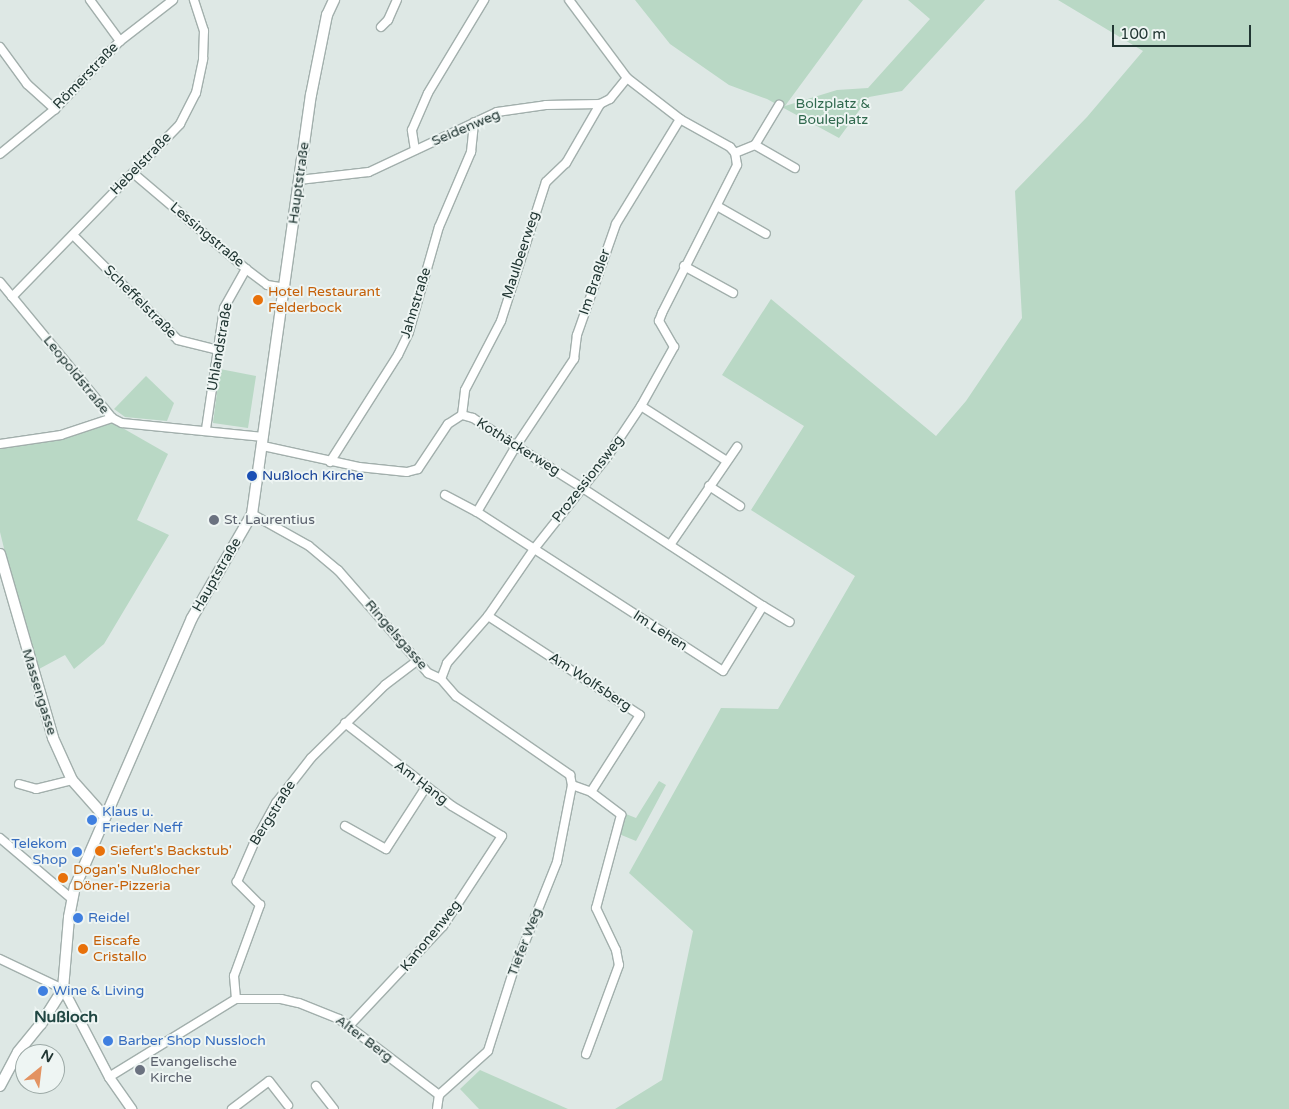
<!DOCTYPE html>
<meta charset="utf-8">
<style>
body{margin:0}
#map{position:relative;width:1289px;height:1109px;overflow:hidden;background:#dee8e5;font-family:"Varela Round",sans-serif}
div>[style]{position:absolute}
.green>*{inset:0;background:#b9d8c5}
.roads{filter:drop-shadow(1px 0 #a2afac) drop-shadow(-1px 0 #a2afac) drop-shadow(0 1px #a2afac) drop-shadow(0 -1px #a2afac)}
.minor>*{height:8px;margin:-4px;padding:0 4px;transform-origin:4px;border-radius:4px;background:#fff}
.tertiary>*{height:9px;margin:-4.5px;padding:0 4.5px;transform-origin:4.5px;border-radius:4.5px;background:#fff}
.secondary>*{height:10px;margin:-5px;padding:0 5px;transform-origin:5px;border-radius:5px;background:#fff}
.dots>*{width:14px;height:14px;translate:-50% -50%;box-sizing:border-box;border:2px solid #eef5f3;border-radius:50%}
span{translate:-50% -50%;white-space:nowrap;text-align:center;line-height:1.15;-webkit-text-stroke:4px #eef5f3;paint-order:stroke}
.street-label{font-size:14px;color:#213633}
.park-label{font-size:14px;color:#30694e}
.food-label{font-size:14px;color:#c56008}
.left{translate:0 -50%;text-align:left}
.transit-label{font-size:14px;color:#164399}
.worship-label{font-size:14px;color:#5b616d}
.shop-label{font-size:14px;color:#366cbe}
.right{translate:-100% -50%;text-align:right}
.quarter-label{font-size:16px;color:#204642;font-weight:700}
.north{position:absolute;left:15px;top:1044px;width:50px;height:50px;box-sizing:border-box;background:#eef5f3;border:1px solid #9ca9a6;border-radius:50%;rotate:29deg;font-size:14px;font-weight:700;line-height:20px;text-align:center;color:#213633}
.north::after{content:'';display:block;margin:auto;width:18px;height:22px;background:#e39362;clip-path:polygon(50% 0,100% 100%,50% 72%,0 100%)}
.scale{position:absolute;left:1112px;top:25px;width:139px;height:22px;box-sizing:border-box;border:2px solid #213633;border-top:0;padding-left:6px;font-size:15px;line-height:18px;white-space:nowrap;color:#213633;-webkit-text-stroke:4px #eef5f3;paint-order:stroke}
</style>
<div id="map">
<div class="green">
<div style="clip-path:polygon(635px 0,863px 0,785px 106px,837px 90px,868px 88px,930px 19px,908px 0,985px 0,902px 91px,869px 97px,839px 138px,767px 99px,729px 85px,670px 44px)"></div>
<div style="clip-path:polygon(1058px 0,1289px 0,1289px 1109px,615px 1109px,662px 1080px,693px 931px,629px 873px,721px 708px,778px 709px,855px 576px,751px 510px,804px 426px,722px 375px,771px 299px,936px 436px,966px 401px,1022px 318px,1015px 191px,1087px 117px,1143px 51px)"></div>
<div style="clip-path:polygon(220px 369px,256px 376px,248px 428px,213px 423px)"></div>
<div style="clip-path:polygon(146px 376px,174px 403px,167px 421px,125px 417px,114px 409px)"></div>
<div style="clip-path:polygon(112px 422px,168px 454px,137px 520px,169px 535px,104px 644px,74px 669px,65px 655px,39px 669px,27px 642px,0 532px,0 448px)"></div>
<div style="clip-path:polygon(659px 781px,666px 785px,636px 841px,619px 834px,626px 814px,636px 818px)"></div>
<div style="clip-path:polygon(480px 1070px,568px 1109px,479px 1109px,460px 1089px)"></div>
</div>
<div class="roads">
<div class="minor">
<div style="left:90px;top:0;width:51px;rotate:53.8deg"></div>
<div style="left:381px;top:27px;width:10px;rotate:-45deg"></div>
<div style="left:388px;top:20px;width:22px;rotate:-66deg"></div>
<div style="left:0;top:47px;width:46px;rotate:53.9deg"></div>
<div style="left:27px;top:84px;width:38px;rotate:42deg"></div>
<div style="left:755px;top:145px;width:46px;rotate:29.9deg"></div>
<div style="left:415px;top:150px;width:20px;rotate:-99deg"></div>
<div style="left:412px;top:130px;width:40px;rotate:-66.6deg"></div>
<div style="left:428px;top:93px;width:109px;rotate:-58.9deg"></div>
<div style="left:735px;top:153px;width:22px;rotate:-22deg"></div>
<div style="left:755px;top:145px;width:47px;rotate:-59deg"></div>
<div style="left:0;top:154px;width:71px;rotate:-39.3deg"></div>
<div style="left:55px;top:109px;width:94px;rotate:-46.3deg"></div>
<div style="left:120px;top:41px;width:67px;rotate:-37.7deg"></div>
<div style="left:133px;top:173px;width:148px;rotate:40.3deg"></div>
<div style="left:246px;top:269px;width:26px;rotate:37deg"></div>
<div style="left:267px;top:285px;width:18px;rotate:9deg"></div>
<div style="left:299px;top:180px;width:70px;rotate:-6.5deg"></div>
<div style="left:369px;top:172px;width:141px;rotate:-25.1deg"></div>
<div style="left:497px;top:112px;width:49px;rotate:-8.1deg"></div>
<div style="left:546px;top:105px;width:54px;rotate:-1.1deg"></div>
<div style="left:600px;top:104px;width:11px;rotate:-27deg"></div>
<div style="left:610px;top:99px;width:27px;rotate:-51deg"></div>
<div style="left:717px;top:206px;width:56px;rotate:29.7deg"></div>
<div style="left:73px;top:235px;width:148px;rotate:45deg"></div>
<div style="left:178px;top:340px;width:41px;rotate:14deg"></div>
<div style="left:684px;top:266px;width:56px;rotate:28.9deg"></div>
<div style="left:0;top:282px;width:176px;rotate:50.5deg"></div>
<div style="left:112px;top:418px;width:11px;rotate:27deg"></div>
<div style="left:122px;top:423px;width:142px;rotate:5.7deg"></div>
<div style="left:12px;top:297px;width:241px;rotate:-45.8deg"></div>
<div style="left:180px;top:124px;width:35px;rotate:-63deg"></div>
<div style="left:196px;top:93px;width:35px;rotate:-78deg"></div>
<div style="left:203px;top:59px;width:28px;rotate:-88deg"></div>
<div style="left:204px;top:31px;width:33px;rotate:-108deg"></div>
<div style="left:641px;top:406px;width:100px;rotate:32.7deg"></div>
<div style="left:462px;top:415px;width:25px;rotate:-83deg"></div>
<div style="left:465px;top:390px;width:78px;rotate:-62.4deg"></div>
<div style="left:501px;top:321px;width:146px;rotate:-72.1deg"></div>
<div style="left:546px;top:182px;width:28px;rotate:-44deg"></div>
<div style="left:566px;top:163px;width:68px;rotate:-60deg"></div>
<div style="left:206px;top:429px;width:122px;rotate:-81.5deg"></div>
<div style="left:224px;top:308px;width:45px;rotate:-60.6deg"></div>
<div style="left:0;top:444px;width:62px;rotate:-8.4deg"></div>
<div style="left:61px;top:435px;width:54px;rotate:-18.4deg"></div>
<div style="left:263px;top:446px;width:98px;rotate:12.3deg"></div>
<div style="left:359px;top:467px;width:48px;rotate:5.9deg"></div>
<div style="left:407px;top:472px;width:11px;rotate:-15deg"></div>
<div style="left:418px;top:469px;width:54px;rotate:-56.3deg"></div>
<div style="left:448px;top:424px;width:17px;rotate:-33deg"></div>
<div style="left:462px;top:415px;width:11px;rotate:15deg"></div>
<div style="left:473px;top:418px;width:51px;rotate:33.1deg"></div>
<div style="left:516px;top:446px;width:77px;rotate:32.2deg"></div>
<div style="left:581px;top:487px;width:217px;rotate:33.2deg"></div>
<div style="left:763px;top:606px;width:76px;rotate:121.6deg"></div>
<div style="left:723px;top:671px;width:293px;rotate:-147.1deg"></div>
<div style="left:477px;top:512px;width:77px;rotate:-59.4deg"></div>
<div style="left:516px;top:446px;width:105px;rotate:-56.3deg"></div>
<div style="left:574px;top:359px;width:24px;rotate:-83deg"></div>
<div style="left:577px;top:335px;width:118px;rotate:-70.6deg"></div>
<div style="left:616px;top:224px;width:123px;rotate:-58.6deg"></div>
<div style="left:330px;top:462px;width:127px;rotate:-57.6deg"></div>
<div style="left:398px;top:355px;width:25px;rotate:-64deg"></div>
<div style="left:409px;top:332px;width:109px;rotate:-74.1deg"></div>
<div style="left:439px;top:227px;width:82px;rotate:-66.9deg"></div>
<div style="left:471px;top:152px;width:30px;rotate:-84deg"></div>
<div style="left:709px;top:486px;width:37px;rotate:33deg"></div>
<div style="left:445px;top:495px;width:36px;rotate:28deg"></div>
<div style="left:252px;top:514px;width:65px;rotate:29.3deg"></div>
<div style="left:309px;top:546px;width:38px;rotate:40deg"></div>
<div style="left:338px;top:570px;width:137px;rotate:48.9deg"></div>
<div style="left:428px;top:673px;width:14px;rotate:25deg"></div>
<div style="left:441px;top:679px;width:23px;rotate:49deg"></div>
<div style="left:456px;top:696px;width:139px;rotate:34.7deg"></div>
<div style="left:570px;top:775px;width:10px;rotate:79deg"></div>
<div style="left:572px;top:785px;width:78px;rotate:101deg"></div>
<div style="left:557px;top:862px;width:118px;rotate:111.8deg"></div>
<div style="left:513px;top:972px;width:83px;rotate:107.6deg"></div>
<div style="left:488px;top:1051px;width:66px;rotate:138.1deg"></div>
<div style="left:670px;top:545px;width:119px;rotate:-55.6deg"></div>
<div style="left:763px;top:606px;width:31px;rotate:31deg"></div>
<div style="left:488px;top:616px;width:181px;rotate:33.1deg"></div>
<div style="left:640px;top:715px;width:91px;rotate:122.5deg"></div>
<div style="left:441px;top:679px;width:17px;rotate:-69deg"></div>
<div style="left:447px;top:663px;width:62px;rotate:-48.9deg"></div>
<div style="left:488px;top:616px;width:81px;rotate:-55.5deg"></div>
<div style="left:534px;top:549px;width:117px;rotate:-51.6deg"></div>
<div style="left:607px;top:457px;width:61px;rotate:-56.3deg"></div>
<div style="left:641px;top:406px;width:68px;rotate:-60.8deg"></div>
<div style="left:674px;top:347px;width:30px;rotate:-120deg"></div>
<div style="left:659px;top:321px;width:9px;rotate:-69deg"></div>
<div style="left:662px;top:313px;width:166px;rotate:-63.1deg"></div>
<div style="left:737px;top:165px;width:12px;rotate:-99deg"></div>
<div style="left:735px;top:153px;width:8px;rotate:-130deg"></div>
<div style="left:730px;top:147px;width:57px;rotate:-150.8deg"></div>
<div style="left:680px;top:119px;width:67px;rotate:-142.3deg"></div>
<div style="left:627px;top:78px;width:97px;rotate:-126.6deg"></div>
<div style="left:345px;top:723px;width:135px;rotate:37.8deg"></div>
<div style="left:452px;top:806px;width:58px;rotate:31deg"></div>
<div style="left:502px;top:836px;width:108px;rotate:123.2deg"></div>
<div style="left:443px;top:926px;width:137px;rotate:133.2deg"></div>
<div style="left:19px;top:784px;width:18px;rotate:16deg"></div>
<div style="left:36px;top:789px;width:37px;rotate:-14deg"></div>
<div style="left:572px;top:785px;width:20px;rotate:20deg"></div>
<div style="left:591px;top:792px;width:38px;rotate:37deg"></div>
<div style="left:621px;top:815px;width:96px;rotate:105deg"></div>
<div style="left:596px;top:908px;width:47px;rotate:64.5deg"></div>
<div style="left:616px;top:950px;width:15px;rotate:79deg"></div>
<div style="left:619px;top:965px;width:95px;rotate:110.3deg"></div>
<div style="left:345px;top:826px;width:47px;rotate:29.3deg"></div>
<div style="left:386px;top:849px;width:74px;rotate:-57.2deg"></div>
<div style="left:0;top:838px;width:94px;rotate:40.3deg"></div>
<div style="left:0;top:959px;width:70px;rotate:25.5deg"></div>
<div style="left:236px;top:999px;width:23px;rotate:-95deg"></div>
<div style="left:234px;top:976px;width:76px;rotate:-69.9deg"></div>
<div style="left:260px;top:905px;width:33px;rotate:-135deg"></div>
<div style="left:237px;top:882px;width:43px;rotate:-66.4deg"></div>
<div style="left:254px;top:843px;width:46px;rotate:-61.2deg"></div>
<div style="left:276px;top:803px;width:57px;rotate:-52.1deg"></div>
<div style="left:311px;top:758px;width:104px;rotate:-44.6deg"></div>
<div style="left:385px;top:685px;width:40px;rotate:-37deg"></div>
<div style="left:109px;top:1077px;width:149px;rotate:-31.6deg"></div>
<div style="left:236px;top:999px;width:45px"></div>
<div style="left:281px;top:999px;width:18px;rotate:13deg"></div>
<div style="left:299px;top:1003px;width:43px;rotate:21.8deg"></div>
<div style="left:339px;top:1019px;width:126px;rotate:37.2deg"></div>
<div style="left:316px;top:1086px;width:29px;rotate:52deg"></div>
<div style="left:232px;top:1109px;width:46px;rotate:-37.1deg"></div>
<div style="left:269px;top:1081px;width:31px;rotate:52deg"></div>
<div style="left:437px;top:1109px;width:14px;rotate:-82deg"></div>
</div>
<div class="tertiary">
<div style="left:63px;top:989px;width:99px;rotate:62.4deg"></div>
<div style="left:109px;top:1077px;width:39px;rotate:55deg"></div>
</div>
<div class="secondary">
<div style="left:0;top:554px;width:191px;rotate:73.9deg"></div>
<div style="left:53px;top:738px;width:46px;rotate:65.7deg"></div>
<div style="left:72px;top:780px;width:48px;rotate:48.4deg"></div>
<div style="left:0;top:1086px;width:38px;rotate:-62deg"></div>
<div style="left:18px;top:1052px;width:36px;rotate:-51deg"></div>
<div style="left:41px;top:1024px;width:41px;rotate:-57.8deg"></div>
<div style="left:63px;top:989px;width:72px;rotate:-85.2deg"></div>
<div style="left:69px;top:917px;width:31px;rotate:-79deg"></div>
<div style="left:75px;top:887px;width:293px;rotate:-66.5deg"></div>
<div style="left:192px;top:618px;width:120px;rotate:-60deg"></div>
<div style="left:252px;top:514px;width:423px;rotate:-82deg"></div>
<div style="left:311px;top:95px;width:82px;rotate:-78.7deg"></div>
<div style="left:327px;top:15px;width:17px;rotate:-65deg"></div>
</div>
</div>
<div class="dots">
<div style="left:258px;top:300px;background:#e8710a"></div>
<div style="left:252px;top:476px;background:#1a4fb4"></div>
<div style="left:214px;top:520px;background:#6b7280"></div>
<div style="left:92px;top:820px;background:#3f7fe0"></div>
<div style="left:100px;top:851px;background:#e8710a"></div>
<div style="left:77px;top:852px;background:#3f7fe0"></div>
<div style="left:63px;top:878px;background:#e8710a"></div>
<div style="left:78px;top:918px;background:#3f7fe0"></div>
<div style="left:83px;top:949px;background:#e8710a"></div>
<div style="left:43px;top:991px;background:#3f7fe0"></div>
<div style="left:108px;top:1041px;background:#3f7fe0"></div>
<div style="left:140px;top:1070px;background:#6b7280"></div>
</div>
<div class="street-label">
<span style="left:86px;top:76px;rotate:-46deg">Römerstraße</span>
<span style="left:466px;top:128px;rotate:-23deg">Seidenweg</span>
<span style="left:141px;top:164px;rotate:-46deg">Hebelstraße</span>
<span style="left:299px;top:183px;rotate:-82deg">Hauptstraße</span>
<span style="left:207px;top:235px;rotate:40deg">Lessingstraße</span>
<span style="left:521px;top:255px;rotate:-72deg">Maulbeerweg</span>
<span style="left:595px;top:282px;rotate:-71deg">Im Braßler</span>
<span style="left:140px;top:302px;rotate:45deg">Scheffelstraße</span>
<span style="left:416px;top:303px;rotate:-73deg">Jahnstraße</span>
<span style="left:220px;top:347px;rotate:-80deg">Uhlandstraße</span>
<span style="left:76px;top:375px;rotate:51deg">Leopoldstraße</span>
<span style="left:518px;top:447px;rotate:32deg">Kothäckerweg</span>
<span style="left:588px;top:479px;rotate:-52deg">Prozessionsweg</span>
<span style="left:217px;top:575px;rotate:-60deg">Hauptstraße</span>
<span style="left:660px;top:631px;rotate:33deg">Im Lehen</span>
<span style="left:396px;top:635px;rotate:49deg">Ringelsgasse</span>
<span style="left:590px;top:682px;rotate:33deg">Am Wolfsberg</span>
<span style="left:39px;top:692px;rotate:73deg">Massengasse</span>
<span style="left:421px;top:783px;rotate:37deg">Am Hang</span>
<span style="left:273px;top:813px;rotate:-58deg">Bergstraße</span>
<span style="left:431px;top:936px;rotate:-51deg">Kanonenweg</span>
<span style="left:525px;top:942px;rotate:-69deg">Tiefer Weg</span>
<span style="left:364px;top:1039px;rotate:37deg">Alter Berg</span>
</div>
<div class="park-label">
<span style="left:833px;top:112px">Bolzplatz &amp;<br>Bouleplatz</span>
</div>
<div class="food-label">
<span class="left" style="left:268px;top:300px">Hotel Restaurant<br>Felderbock</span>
<span class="left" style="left:110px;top:851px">Siefert's Backstub'</span>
<span class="left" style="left:73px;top:878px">Dogan's Nußlocher<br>Döner-Pizzeria</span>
<span class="left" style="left:93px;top:949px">Eiscafe<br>Cristallo</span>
</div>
<div class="transit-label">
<span class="left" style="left:262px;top:476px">Nußloch Kirche</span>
</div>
<div class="worship-label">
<span class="left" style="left:224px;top:520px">St. Laurentius</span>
<span class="left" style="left:150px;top:1070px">Evangelische<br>Kirche</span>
</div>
<div class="shop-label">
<span class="left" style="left:102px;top:820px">Klaus u.<br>Frieder Neff</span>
<span class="right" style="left:67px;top:852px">Telekom<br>Shop</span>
<span class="left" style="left:88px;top:918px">Reidel</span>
<span class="left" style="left:53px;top:991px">Wine &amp; Living</span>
<span class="left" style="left:118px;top:1041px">Barber Shop Nussloch</span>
</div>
<div class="quarter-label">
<span style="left:66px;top:1017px">Nußloch</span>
</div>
<div class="north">N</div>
<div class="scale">100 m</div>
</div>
